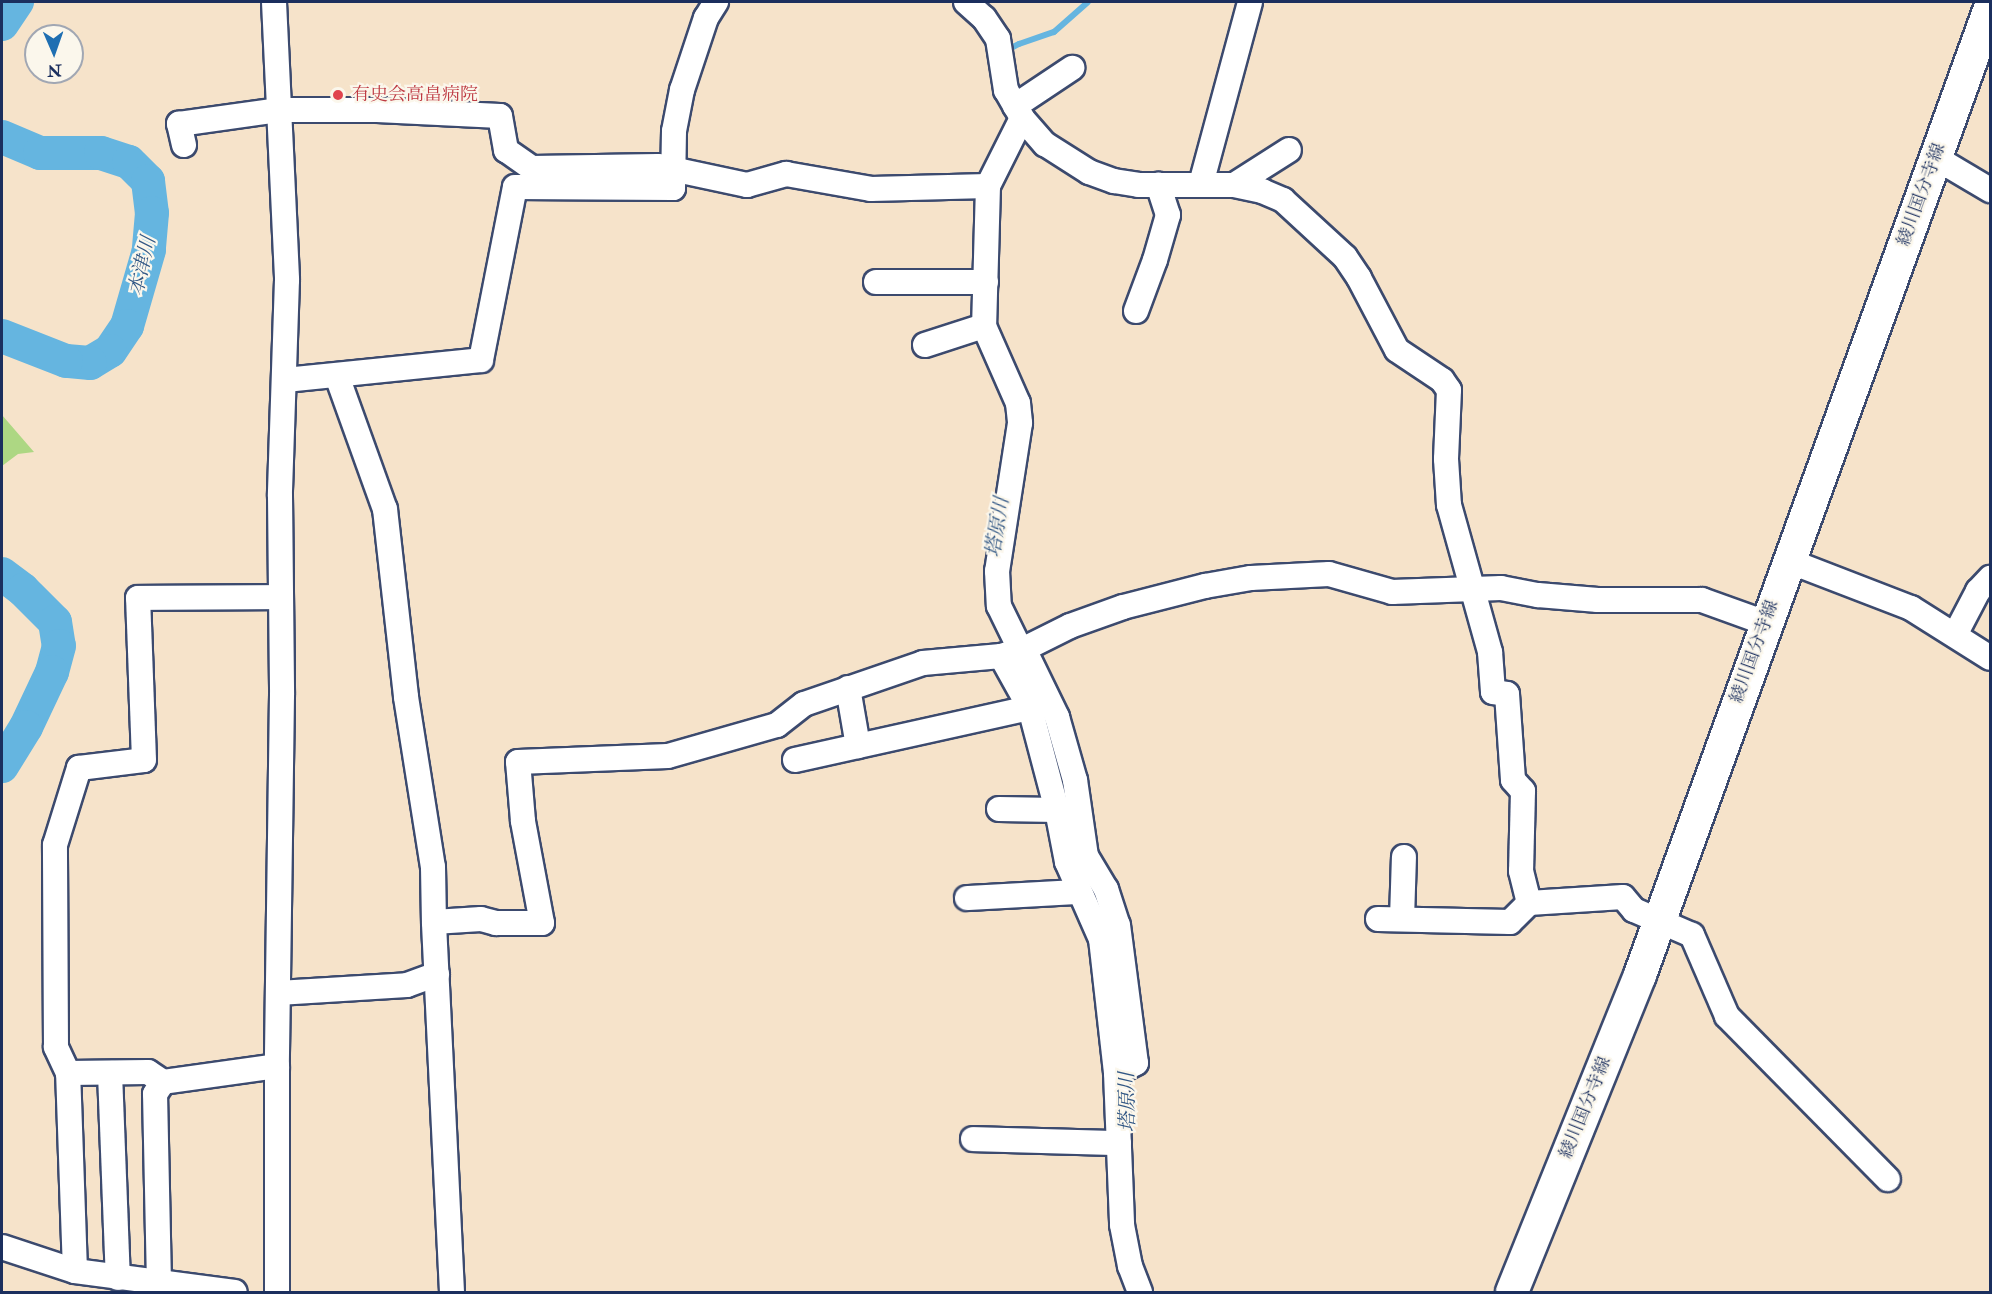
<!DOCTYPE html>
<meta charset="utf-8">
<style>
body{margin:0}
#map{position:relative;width:1992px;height:1294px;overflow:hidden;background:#f6e3ca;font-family:"IM FELL Double Pica","Noto Serif JP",serif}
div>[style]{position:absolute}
.green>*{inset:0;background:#add783}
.stream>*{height:6px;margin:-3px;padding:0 3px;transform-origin:3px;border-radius:3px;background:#65b5e0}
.river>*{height:34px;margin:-17px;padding:0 17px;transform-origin:17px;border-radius:17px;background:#65b5e0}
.roads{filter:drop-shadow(2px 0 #3c4a6e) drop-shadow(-2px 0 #3c4a6e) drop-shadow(0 2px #3c4a6e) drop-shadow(0 -2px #3c4a6e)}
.minor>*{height:24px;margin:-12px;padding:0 12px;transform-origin:12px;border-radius:12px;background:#fff}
.major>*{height:32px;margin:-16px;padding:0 16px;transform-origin:16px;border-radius:16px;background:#fff}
.dots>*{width:16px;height:16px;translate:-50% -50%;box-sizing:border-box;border:3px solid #fbf7ec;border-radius:50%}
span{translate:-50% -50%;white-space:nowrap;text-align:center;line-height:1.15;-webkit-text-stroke:4.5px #fbf7ec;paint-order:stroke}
.health-label{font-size:18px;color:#be3a42}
.left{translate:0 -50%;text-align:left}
.street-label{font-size:18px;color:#1b2f5e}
.water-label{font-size:20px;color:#315785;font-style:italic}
.frame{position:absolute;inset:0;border:3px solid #1b2f5e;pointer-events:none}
.north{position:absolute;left:24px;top:24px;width:60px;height:60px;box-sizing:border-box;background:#fbf7ec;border:2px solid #a1a7b3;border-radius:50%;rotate:178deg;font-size:16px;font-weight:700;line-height:24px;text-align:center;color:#1b2f5e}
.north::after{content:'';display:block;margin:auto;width:21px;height:27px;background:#1f6fb2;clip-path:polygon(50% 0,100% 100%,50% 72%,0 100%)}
</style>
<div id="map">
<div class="green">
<div style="clip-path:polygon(2px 415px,34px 452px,18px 454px,2px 466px)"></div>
</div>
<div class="stream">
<div style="left:1011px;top:54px;width:6px;rotate:-90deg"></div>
<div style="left:1011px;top:48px;width:9px;rotate:-27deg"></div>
<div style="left:1019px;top:44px;width:37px;rotate:-19deg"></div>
<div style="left:1054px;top:32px;width:45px;rotate:-41.4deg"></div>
</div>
<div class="river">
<div style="left:2px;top:24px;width:27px;rotate:-56deg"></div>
<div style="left:2px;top:137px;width:41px;rotate:22.8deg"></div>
<div style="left:40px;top:153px;width:61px"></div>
<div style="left:101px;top:153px;width:29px;rotate:18deg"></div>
<div style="left:129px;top:162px;width:27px;rotate:45deg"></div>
<div style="left:148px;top:181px;width:32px;rotate:83deg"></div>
<div style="left:152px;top:213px;width:37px;rotate:95deg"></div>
<div style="left:149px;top:250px;width:79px;rotate:106.1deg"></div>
<div style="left:127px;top:326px;width:30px;rotate:124deg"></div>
<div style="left:110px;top:351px;width:23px;rotate:149deg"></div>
<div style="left:90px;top:363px;width:24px;rotate:-175deg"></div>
<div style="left:66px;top:361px;width:69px;rotate:-158.7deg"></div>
<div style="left:2px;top:574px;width:26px;rotate:37deg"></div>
<div style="left:23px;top:590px;width:45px;rotate:45deg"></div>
<div style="left:55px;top:622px;width:24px;rotate:81deg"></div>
<div style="left:59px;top:646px;width:27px;rotate:105deg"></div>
<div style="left:52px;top:672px;width:61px;rotate:115.3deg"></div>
<div style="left:26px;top:727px;width:46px;rotate:121.6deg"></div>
</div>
<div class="roads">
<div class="minor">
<div style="left:274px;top:2px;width:278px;rotate:87.3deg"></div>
<div style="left:287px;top:280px;width:216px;rotate:91.9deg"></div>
<div style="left:280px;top:496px;width:199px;rotate:89.4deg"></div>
<div style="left:282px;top:695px;width:371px;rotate:90.8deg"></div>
<div style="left:277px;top:1066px;width:226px;rotate:90deg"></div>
<div style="left:966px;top:2px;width:24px;rotate:42deg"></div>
<div style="left:984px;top:18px;width:25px;rotate:56deg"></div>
<div style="left:998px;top:39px;width:52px;rotate:81.1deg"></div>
<div style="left:1006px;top:90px;width:32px;rotate:60deg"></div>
<div style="left:1022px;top:118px;width:35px;rotate:49deg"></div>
<div style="left:1045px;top:144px;width:52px;rotate:32.5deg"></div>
<div style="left:1089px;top:172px;width:27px;rotate:20deg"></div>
<div style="left:1114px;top:181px;width:25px;rotate:9deg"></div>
<div style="left:1139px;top:185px;width:95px"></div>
<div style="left:1234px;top:185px;width:29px;rotate:12deg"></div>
<div style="left:1262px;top:191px;width:23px;rotate:23deg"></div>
<div style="left:1283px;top:200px;width:84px;rotate:42.6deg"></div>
<div style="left:1345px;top:257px;width:25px;rotate:56deg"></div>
<div style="left:1359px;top:278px;width:81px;rotate:62.2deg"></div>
<div style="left:1397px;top:350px;width:54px;rotate:33.7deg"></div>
<div style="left:1442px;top:380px;width:12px;rotate:55deg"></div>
<div style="left:1449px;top:390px;width:69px;rotate:92.5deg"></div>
<div style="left:1446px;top:459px;width:46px;rotate:86.3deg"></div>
<div style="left:1449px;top:505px;width:153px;rotate:74.4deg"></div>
<div style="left:1490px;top:652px;width:40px;rotate:85.7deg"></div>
<div style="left:1493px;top:692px;width:14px;rotate:8deg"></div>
<div style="left:1507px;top:694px;width:86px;rotate:86deg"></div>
<div style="left:1513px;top:780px;width:15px;rotate:48deg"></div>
<div style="left:1523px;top:791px;width:80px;rotate:91.4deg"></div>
<div style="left:1521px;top:871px;width:33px;rotate:76deg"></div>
<div style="left:1015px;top:106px;width:69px;rotate:-33.7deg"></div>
<div style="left:1022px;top:118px;width:76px;rotate:116.6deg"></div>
<div style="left:988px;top:186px;width:140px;rotate:91.6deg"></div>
<div style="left:984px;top:326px;width:84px;rotate:66.2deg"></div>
<div style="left:1018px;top:403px;width:20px;rotate:84deg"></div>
<div style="left:1020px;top:423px;width:150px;rotate:98.8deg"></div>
<div style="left:997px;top:571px;width:35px;rotate:87deg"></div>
<div style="left:999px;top:606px;width:46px;rotate:64deg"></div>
<div style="left:1019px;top:647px;width:5px;rotate:22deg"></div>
<div style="left:1024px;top:649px;width:76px;rotate:64.1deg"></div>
<div style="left:1057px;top:717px;width:66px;rotate:74.1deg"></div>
<div style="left:1075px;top:780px;width:77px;rotate:81.8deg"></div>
<div style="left:1086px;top:856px;width:39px;rotate:59deg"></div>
<div style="left:1106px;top:889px;width:38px;rotate:72deg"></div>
<div style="left:1118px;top:925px;width:139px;rotate:82.6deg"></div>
<div style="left:1136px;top:1063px;width:22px;rotate:153deg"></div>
<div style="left:1116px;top:1073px;width:152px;rotate:87.7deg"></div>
<div style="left:1122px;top:1225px;width:42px;rotate:79deg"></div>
<div style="left:1130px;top:1266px;width:28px;rotate:69deg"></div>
<div style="left:184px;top:145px;width:22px;rotate:-103deg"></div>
<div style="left:179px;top:124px;width:100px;rotate:-8deg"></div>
<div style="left:278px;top:110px;width:99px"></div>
<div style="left:377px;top:110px;width:123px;rotate:2.8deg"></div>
<div style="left:500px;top:116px;width:35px;rotate:80deg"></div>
<div style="left:506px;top:150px;width:32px;rotate:35deg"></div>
<div style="left:532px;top:168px;width:126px;rotate:-0.9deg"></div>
<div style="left:658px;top:166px;width:91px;rotate:12.1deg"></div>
<div style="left:747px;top:185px;width:41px;rotate:-15.8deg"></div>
<div style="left:786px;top:174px;width:86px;rotate:10deg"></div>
<div style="left:871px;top:189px;width:117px;rotate:-1.5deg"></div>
<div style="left:1936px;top:158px;width:63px;rotate:30.7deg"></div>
<div style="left:1201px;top:184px;width:188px;rotate:-74.9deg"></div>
<div style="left:1234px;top:185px;width:65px;rotate:-32.5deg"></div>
<div style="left:876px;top:282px;width:110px"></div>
<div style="left:1136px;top:311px;width:54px;rotate:-69.6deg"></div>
<div style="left:1155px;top:260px;width:47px;rotate:-73.9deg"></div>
<div style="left:1168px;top:215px;width:32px;rotate:-108deg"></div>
<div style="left:925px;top:345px;width:62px;rotate:-17.9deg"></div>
<div style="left:337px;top:376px;width:141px;rotate:70.2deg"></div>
<div style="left:385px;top:509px;width:189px;rotate:83.6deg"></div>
<div style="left:406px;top:697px;width:172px;rotate:81deg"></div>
<div style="left:433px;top:867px;width:55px;rotate:89deg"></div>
<div style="left:285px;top:380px;width:197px;rotate:-5.8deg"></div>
<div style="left:481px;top:360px;width:176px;rotate:-78.9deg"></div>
<div style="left:515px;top:187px;width:158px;rotate:0.4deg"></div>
<div style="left:673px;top:188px;width:57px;rotate:-89deg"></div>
<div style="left:674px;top:131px;width:42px;rotate:-79deg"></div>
<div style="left:682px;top:90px;width:76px;rotate:-71.6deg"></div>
<div style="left:706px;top:18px;width:19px;rotate:-58deg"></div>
<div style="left:1789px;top:561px;width:131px;rotate:21.1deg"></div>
<div style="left:1911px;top:608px;width:93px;rotate:32.3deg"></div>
<div style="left:1955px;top:635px;width:50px;rotate:-62.4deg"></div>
<div style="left:1978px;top:591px;width:18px;rotate:-47deg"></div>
<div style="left:1001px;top:656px;width:60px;rotate:60.9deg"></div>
<div style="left:1030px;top:708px;width:106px;rotate:75.2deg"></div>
<div style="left:1057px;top:810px;width:53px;rotate:79.1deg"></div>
<div style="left:1067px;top:862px;width:84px;rotate:66.2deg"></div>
<div style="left:1101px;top:939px;width:135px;rotate:83.6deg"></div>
<div style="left:848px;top:688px;width:59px;rotate:80.2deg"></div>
<div style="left:795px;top:760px;width:241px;rotate:-12.5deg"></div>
<div style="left:999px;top:809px;width:58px;rotate:1deg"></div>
<div style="left:967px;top:898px;width:111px;rotate:-3.1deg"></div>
<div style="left:1378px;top:919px;width:132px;rotate:1.3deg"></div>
<div style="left:1510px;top:922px;width:27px;rotate:-45deg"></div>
<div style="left:1529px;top:903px;width:94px;rotate:-3.7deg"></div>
<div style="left:1623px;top:897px;width:17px;rotate:50deg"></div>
<div style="left:1634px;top:910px;width:63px;rotate:23.3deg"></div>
<div style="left:1692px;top:935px;width:88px;rotate:66.6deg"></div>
<div style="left:1727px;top:1016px;width:229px;rotate:45.4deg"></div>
<div style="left:1402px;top:919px;width:62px;rotate:-88.2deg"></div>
<div style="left:278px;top:993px;width:129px;rotate:-3.5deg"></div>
<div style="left:407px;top:985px;width:32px;rotate:-20deg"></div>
<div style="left:68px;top:1073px;width:80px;rotate:-0.7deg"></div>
<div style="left:148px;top:1072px;width:18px;rotate:34deg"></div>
<div style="left:110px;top:1073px;width:205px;rotate:87.8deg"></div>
<div style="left:973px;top:1139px;width:146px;rotate:1.6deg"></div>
<div style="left:2px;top:1247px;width:77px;rotate:18.2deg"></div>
<div style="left:75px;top:1271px;width:161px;rotate:7.5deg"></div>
<div style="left:75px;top:1271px;width:198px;rotate:-92deg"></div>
<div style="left:68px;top:1073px;width:29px;rotate:-115deg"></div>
<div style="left:56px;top:1047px;width:202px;rotate:-90.3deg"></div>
<div style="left:55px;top:845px;width:81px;rotate:-72.7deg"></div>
<div style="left:79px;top:768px;width:65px;rotate:-7deg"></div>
<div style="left:144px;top:760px;width:162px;rotate:-92.1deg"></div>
<div style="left:138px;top:598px;width:143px;rotate:-0.4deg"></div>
<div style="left:154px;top:1292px;width:9px;rotate:-58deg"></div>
<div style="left:159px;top:1284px;width:190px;rotate:-91.2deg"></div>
<div style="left:155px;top:1094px;width:14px;rotate:-56deg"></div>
<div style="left:163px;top:1082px;width:115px;rotate:-8deg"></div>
<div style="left:452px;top:1292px;width:370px;rotate:-92.8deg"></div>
<div style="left:434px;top:922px;width:47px;rotate:-3.7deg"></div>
<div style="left:481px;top:919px;width:16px;rotate:15deg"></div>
<div style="left:496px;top:923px;width:46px"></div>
<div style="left:542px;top:923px;width:104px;rotate:-100.6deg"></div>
<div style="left:523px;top:821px;width:59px;rotate:-94.8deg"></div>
<div style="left:518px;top:762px;width:150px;rotate:-2.3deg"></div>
<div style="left:668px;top:756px;width:113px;rotate:-15.9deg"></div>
<div style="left:777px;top:725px;width:34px;rotate:-38deg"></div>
<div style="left:804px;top:704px;width:126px;rotate:-19deg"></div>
<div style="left:923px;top:663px;width:78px;rotate:-5.1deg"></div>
<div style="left:1001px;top:656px;width:24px;rotate:-17deg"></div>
<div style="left:1024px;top:649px;width:51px;rotate:-26.6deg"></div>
<div style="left:1070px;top:626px;width:56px;rotate:-19.7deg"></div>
<div style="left:1123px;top:607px;width:85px;rotate:-14.4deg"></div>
<div style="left:1205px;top:586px;width:47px;rotate:-9.9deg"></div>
<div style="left:1251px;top:578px;width:78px;rotate:-2.9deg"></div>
<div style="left:1329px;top:574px;width:66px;rotate:15.9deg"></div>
<div style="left:1392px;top:592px;width:109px;rotate:-2.1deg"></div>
<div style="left:1501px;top:588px;width:38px;rotate:11deg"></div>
<div style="left:1538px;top:595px;width:60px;rotate:4.8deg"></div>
<div style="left:1598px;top:600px;width:104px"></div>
<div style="left:1702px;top:600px;width:68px;rotate:19.8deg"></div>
</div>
<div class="major">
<div style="left:1512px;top:1292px;width:342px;rotate:-68deg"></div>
<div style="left:1640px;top:975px;width:1028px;rotate:-70.1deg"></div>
</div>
</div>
<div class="dots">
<div style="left:338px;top:95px;background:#e0444e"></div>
</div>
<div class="health-label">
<span class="left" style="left:352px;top:95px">有史会高畠病院</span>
</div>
<div class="street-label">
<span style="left:1922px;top:195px;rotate:-70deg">綾川国分寺線</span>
<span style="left:1755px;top:652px;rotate:-70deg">綾川国分寺線</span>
<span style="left:1586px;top:1108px;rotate:-68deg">綾川国分寺線</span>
</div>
<div class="water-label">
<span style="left:142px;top:266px;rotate:-77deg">本津川</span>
<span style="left:997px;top:527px;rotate:-81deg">塔原川</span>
<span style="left:1127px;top:1102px;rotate:-91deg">塔原川</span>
</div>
<div class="frame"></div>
<div class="north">N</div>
</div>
